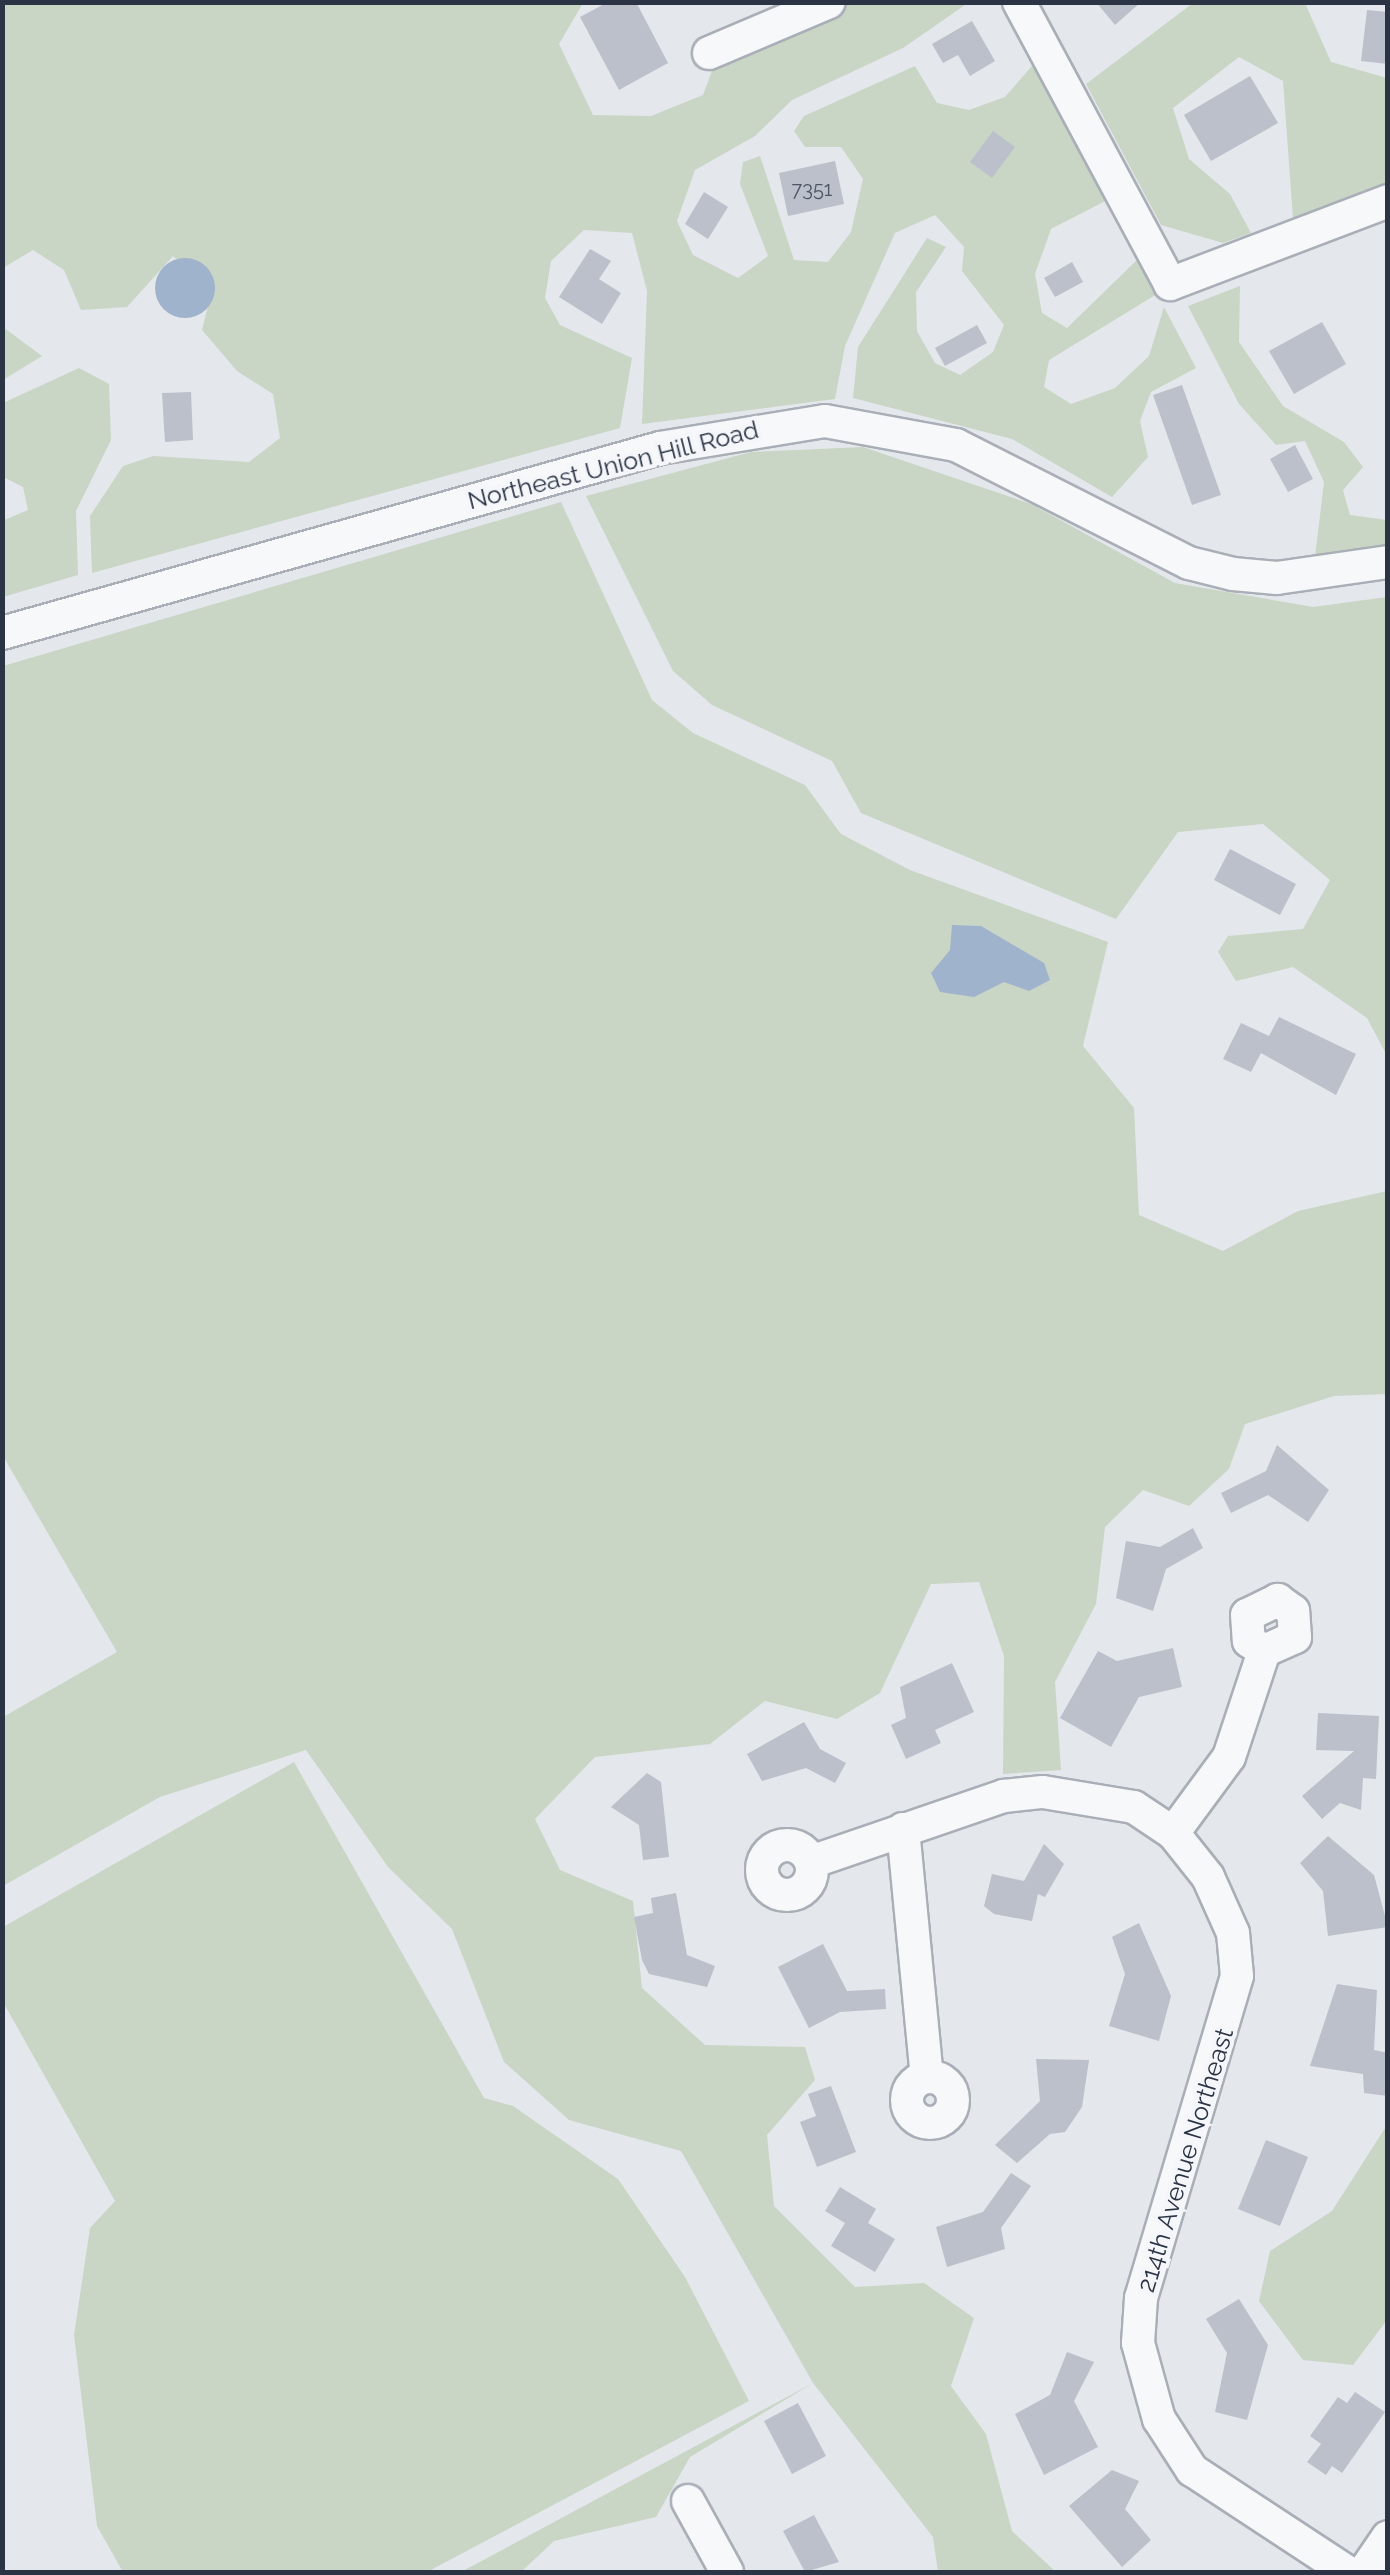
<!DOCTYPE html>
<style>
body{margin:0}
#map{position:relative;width:1390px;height:2575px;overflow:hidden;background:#e4e7ec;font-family:Raleway,sans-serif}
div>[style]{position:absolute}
.green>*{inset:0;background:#c9d6c5}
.water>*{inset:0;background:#9fb4cc}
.round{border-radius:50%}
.building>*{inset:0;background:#bbc0ca}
.roads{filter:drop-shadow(2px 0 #a9aeb7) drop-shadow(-2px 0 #a9aeb7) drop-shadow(0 2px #a9aeb7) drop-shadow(0 -2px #a9aeb7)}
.minor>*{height:32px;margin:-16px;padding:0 16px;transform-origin:16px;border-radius:16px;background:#f7f8fa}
.minor>.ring{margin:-16px;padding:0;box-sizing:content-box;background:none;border:32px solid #f7f8fa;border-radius:50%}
span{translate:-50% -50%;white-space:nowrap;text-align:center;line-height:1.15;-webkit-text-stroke:8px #f4f6f9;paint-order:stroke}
.number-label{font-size:20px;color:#4f5766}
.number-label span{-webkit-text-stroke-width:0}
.street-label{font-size:25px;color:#2b3445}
.frame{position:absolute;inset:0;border:5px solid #2b3445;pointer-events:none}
</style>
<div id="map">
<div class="green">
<div style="clip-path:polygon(3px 3px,583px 3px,559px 44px,593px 115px,651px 116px,703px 95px,718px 55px,847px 3px,968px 3px,903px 48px,792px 100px,755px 136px,695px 170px,677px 221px,693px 255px,738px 278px,768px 256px,740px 184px,743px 162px,760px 156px,794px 260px,828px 262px,851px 232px,863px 179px,841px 147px,805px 147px,794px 131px,804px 116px,915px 66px,937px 103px,969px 110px,1005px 97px,1038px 59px,1109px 199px,1051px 229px,1035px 274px,1042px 313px,1067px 328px,1139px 258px,1157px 294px,1049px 360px,1044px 387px,1071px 404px,1115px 388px,1149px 356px,1164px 307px,1196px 368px,1151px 392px,1140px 421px,1148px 457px,1112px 497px,1012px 439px,853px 398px,858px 347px,927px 238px,946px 247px,916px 292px,917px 331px,935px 363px,960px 375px,993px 352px,1004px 325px,962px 271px,964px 247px,935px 215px,895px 233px,845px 346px,835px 399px,642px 424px,647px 291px,632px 233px,584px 230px,551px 261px,545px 298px,560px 325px,632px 358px,620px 428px,92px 573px,90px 516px,123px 466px,153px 456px,249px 462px,280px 438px,273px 394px,237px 371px,202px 330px,211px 294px,173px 256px,127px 307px,81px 310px,64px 270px,33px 250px,3px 268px)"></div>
<div style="clip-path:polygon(1193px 3px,1305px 3px,1331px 62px,1387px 78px,1387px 184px,1293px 218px,1283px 81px,1239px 57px,1173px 108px,1189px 159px,1230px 194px,1251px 233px,1223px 243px,1161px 225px,1086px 84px)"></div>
<div style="clip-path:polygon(1240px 286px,1239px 342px,1283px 406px,1344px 442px,1363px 467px,1343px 490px,1350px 515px,1387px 520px,1387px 552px,1315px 557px,1324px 482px,1305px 441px,1276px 445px,1239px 404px,1188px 306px)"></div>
<div style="clip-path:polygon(3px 327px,42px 356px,3px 380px)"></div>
<div style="clip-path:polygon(79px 368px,109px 384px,111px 440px,76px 511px,78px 575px,3px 597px,2px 521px,28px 510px,23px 487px,3px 477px,3px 403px)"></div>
<div style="clip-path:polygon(863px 447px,1031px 504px,1175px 583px,1313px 607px,1387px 597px,1387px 1056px,1367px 1018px,1293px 967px,1236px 981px,1218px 952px,1228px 936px,1303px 929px,1330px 880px,1263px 824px,1178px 832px,1116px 919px,861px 813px,832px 761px,712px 705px,673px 671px,586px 496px,751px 452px)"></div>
<div style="clip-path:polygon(561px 502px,652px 700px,693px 733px,805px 785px,841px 834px,910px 870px,1108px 942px,1083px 1046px,1134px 1108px,1139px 1215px,1223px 1251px,1298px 1211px,1387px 1191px,1387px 1394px,1334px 1396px,1245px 1424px,1229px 1469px,1189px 1506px,1143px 1490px,1105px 1527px,1096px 1604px,1055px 1682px,1061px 1770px,1003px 1774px,1004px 1656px,979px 1582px,931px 1584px,880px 1693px,837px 1719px,765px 1701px,710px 1744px,595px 1757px,535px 1819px,560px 1870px,633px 1901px,642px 1988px,705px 2045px,805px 2047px,815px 2080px,767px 2135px,774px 2206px,855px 2287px,924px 2283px,974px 2318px,951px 2386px,986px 2434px,1012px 2531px,1056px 2572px,938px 2572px,933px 2537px,813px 2383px,690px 2457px,656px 2517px,554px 2541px,521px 2572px,461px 2572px,813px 2383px,681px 2151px,569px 2120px,504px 2062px,452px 1929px,388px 1867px,306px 1750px,160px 1797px,3px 1886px,3px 1717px,117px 1652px,3px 1456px,3px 666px)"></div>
<div style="clip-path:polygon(294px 1762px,484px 2098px,513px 2106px,618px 2179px,685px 2277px,749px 2401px,427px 2572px,123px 2572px,97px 2526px,74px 2335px,90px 2228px,115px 2201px,3px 2002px,3px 1927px)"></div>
<div style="clip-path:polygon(1387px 2125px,1387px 2320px,1353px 2365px,1303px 2360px,1259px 2301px,1270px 2251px,1332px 2211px)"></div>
</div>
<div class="water">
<div class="round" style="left:155px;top:258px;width:60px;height:60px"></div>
<div style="clip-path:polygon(952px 925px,981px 926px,1044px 963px,1050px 980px,1029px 991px,1004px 982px,974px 997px,940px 992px,931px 973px,950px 950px)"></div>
</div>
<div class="building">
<div style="clip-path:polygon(608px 2px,636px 2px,668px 63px,619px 90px,580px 17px)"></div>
<div style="clip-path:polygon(1096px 2px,1141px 2px,1115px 25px)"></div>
<div style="clip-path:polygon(1367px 10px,1388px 12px,1388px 64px,1361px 61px)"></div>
<div style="clip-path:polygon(972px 21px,995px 61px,970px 76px,958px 55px,943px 63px,932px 44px)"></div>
<div style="clip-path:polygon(1250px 76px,1278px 123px,1211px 161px,1184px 115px)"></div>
<div style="clip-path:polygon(993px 131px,1015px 147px,992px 178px,970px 162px)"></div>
<div style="clip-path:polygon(835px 161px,844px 204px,788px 216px,779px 173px)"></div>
<div style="clip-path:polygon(704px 192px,728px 207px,708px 239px,685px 224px)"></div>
<div style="clip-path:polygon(590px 249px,611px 261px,599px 279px,621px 293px,602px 324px,559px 297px)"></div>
<div style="clip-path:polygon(1072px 262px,1083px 282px,1055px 297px,1044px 278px)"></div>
<div style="clip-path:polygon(1322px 322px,1346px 364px,1294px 394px,1269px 351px)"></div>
<div style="clip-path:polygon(977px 325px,987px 343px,945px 366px,935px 348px)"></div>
<div style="clip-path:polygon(1182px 385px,1221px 495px,1192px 505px,1153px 395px)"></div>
<div style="clip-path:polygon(191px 392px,193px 440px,165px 442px,162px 393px)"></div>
<div style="clip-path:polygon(1295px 445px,1313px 479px,1288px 492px,1270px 459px)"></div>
<div style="clip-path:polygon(1230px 849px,1296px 884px,1280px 915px,1214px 880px)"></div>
<div style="clip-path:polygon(1279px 1017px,1356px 1054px,1336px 1095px,1261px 1053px,1251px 1072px,1223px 1059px,1241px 1023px,1269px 1036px)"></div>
<div style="clip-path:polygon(1277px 1445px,1329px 1490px,1308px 1522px,1268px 1495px,1231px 1513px,1221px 1493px,1266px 1471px)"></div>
<div style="clip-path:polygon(1193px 1528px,1203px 1548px,1166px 1569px,1153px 1611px,1116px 1598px,1126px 1541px,1160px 1547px)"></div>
<div style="clip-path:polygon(1173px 1648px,1182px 1687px,1139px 1697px,1111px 1747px,1060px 1718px,1098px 1651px,1117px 1661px)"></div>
<div style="clip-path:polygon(952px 1663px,974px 1712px,935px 1730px,941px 1743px,906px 1759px,891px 1725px,906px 1718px,900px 1687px)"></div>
<div style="clip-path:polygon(1318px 1713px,1379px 1716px,1376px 1779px,1363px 1778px,1361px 1810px,1340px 1803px,1322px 1819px,1302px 1796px,1354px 1751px,1316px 1750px)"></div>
<div style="clip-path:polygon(804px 1722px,820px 1749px,846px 1763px,835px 1783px,806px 1768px,762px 1781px,747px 1754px)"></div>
<div style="clip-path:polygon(647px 1773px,661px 1782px,669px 1857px,643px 1860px,639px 1825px,611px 1807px)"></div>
<div style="clip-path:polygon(1328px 1836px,1374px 1875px,1388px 1927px,1328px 1936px,1323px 1891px,1300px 1863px)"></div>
<div style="clip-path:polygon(1044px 1844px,1064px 1864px,1045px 1897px,1038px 1894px,1032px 1921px,994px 1914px,984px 1906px,992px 1874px,1024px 1881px)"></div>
<div style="clip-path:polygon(676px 1893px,687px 1955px,715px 1966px,707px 1987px,649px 1974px,642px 1960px,634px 1917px,653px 1913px,651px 1898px)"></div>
<div style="clip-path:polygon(1139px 1923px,1171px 1996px,1159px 2041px,1109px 2026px,1125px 1974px,1112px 1937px)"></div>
<div style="clip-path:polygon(823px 1944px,847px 1991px,885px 1989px,886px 2009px,840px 2012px,809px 2028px,778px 1967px)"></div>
<div style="clip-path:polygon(1337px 1984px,1377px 1990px,1374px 2050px,1388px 2053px,1388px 2096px,1364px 2093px,1363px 2074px,1310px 2066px)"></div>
<div style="clip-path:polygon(1036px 2059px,1089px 2060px,1082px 2107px,1065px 2132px,1050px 2134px,1017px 2163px,995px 2145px,1040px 2101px)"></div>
<div style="clip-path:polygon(831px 2086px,856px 2152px,817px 2167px,800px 2122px,816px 2116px,808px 2094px)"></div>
<div style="clip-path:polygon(1266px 2140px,1308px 2157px,1280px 2226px,1238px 2209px)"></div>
<div style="clip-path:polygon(1011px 2173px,1031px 2186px,1001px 2228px,1005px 2249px,947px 2267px,936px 2227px,983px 2212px)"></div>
<div style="clip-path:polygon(840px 2187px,876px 2209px,868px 2223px,895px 2239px,875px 2272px,831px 2246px,845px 2223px,825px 2211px)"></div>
<div style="clip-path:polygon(1239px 2299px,1268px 2345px,1247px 2420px,1215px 2412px,1227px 2353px,1206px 2319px)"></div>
<div style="clip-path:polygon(1067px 2352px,1094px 2362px,1074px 2401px,1098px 2447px,1044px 2475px,1015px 2414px,1050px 2395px)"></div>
<div style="clip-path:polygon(1355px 2392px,1385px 2412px,1342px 2473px,1332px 2466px,1326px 2475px,1307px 2462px,1321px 2444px,1310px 2436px,1338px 2397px,1347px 2403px)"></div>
<div style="clip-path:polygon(798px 2403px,826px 2456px,792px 2474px,764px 2421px)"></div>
<div style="clip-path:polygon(1112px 2470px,1139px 2481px,1125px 2509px,1151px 2540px,1122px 2567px,1069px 2506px)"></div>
<div style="clip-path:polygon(814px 2515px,839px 2562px,805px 2572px,783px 2531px)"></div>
</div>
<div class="roads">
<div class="minor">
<div style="left:1019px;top:2px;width:320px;rotate:61.8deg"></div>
<div style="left:1170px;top:284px;width:233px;rotate:-20.8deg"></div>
<div style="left:709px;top:53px;width:130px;rotate:-23deg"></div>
<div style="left:2px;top:633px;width:684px;rotate:-15.7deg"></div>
<div style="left:660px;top:448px;width:167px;rotate:-9.3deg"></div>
<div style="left:825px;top:421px;width:133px;rotate:10.4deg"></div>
<div style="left:956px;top:445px;width:261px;rotate:26.9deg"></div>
<div style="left:1189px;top:563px;width:45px;rotate:14deg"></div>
<div style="left:1233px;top:574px;width:44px;rotate:5.2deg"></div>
<div style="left:1277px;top:578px;width:112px;rotate:-8.2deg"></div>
<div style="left:903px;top:1829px;width:249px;rotate:84.5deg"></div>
<div style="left:1173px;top:1833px;width:94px;rotate:-53.6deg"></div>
<div style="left:1229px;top:1757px;width:112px;rotate:-71.7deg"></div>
<div style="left:1264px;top:1651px;width:34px;rotate:-24deg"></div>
<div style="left:1295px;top:1637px;width:26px;rotate:-94deg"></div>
<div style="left:1293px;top:1611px;width:19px;rotate:-144deg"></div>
<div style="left:1278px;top:1600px;width:34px;rotate:154deg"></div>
<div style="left:1247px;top:1615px;width:26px;rotate:86deg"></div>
<div style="left:1249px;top:1641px;width:18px;rotate:34deg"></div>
<div class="ring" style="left:762px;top:1845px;width:18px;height:18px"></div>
<div style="left:811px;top:1862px;width:204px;rotate:-18.9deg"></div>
<div style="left:1004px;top:1796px;width:39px;rotate:-6deg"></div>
<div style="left:1043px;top:1792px;width:92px;rotate:9.4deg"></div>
<div style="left:1134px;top:1807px;width:47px;rotate:33.7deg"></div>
<div style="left:1173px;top:1833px;width:56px;rotate:51.5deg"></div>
<div style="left:1208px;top:1877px;width:61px;rotate:65.9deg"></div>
<div style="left:1233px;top:1933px;width:43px;rotate:84.7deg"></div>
<div style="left:1237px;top:1976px;width:336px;rotate:106.6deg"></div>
<div style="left:1141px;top:2298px;width:45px;rotate:93.8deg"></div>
<div style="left:1138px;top:2343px;width:79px;rotate:74.6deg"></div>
<div style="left:1159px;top:2419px;width:61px;rotate:57.1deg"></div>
<div style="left:1192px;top:2470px;width:186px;rotate:33.3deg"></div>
<div class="ring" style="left:907px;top:2077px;width:14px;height:14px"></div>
<div style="left:688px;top:2501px;width:81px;rotate:61.2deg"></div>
<div style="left:1364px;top:2572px;width:42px;rotate:-55.6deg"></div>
</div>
</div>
<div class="number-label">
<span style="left:812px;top:189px">7351</span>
</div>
<div class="street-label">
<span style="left:613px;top:465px;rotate:-14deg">Northeast Union Hill Road</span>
<span style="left:1185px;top:2160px;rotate:-73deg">214th Avenue Northeast</span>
</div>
<div class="frame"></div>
</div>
